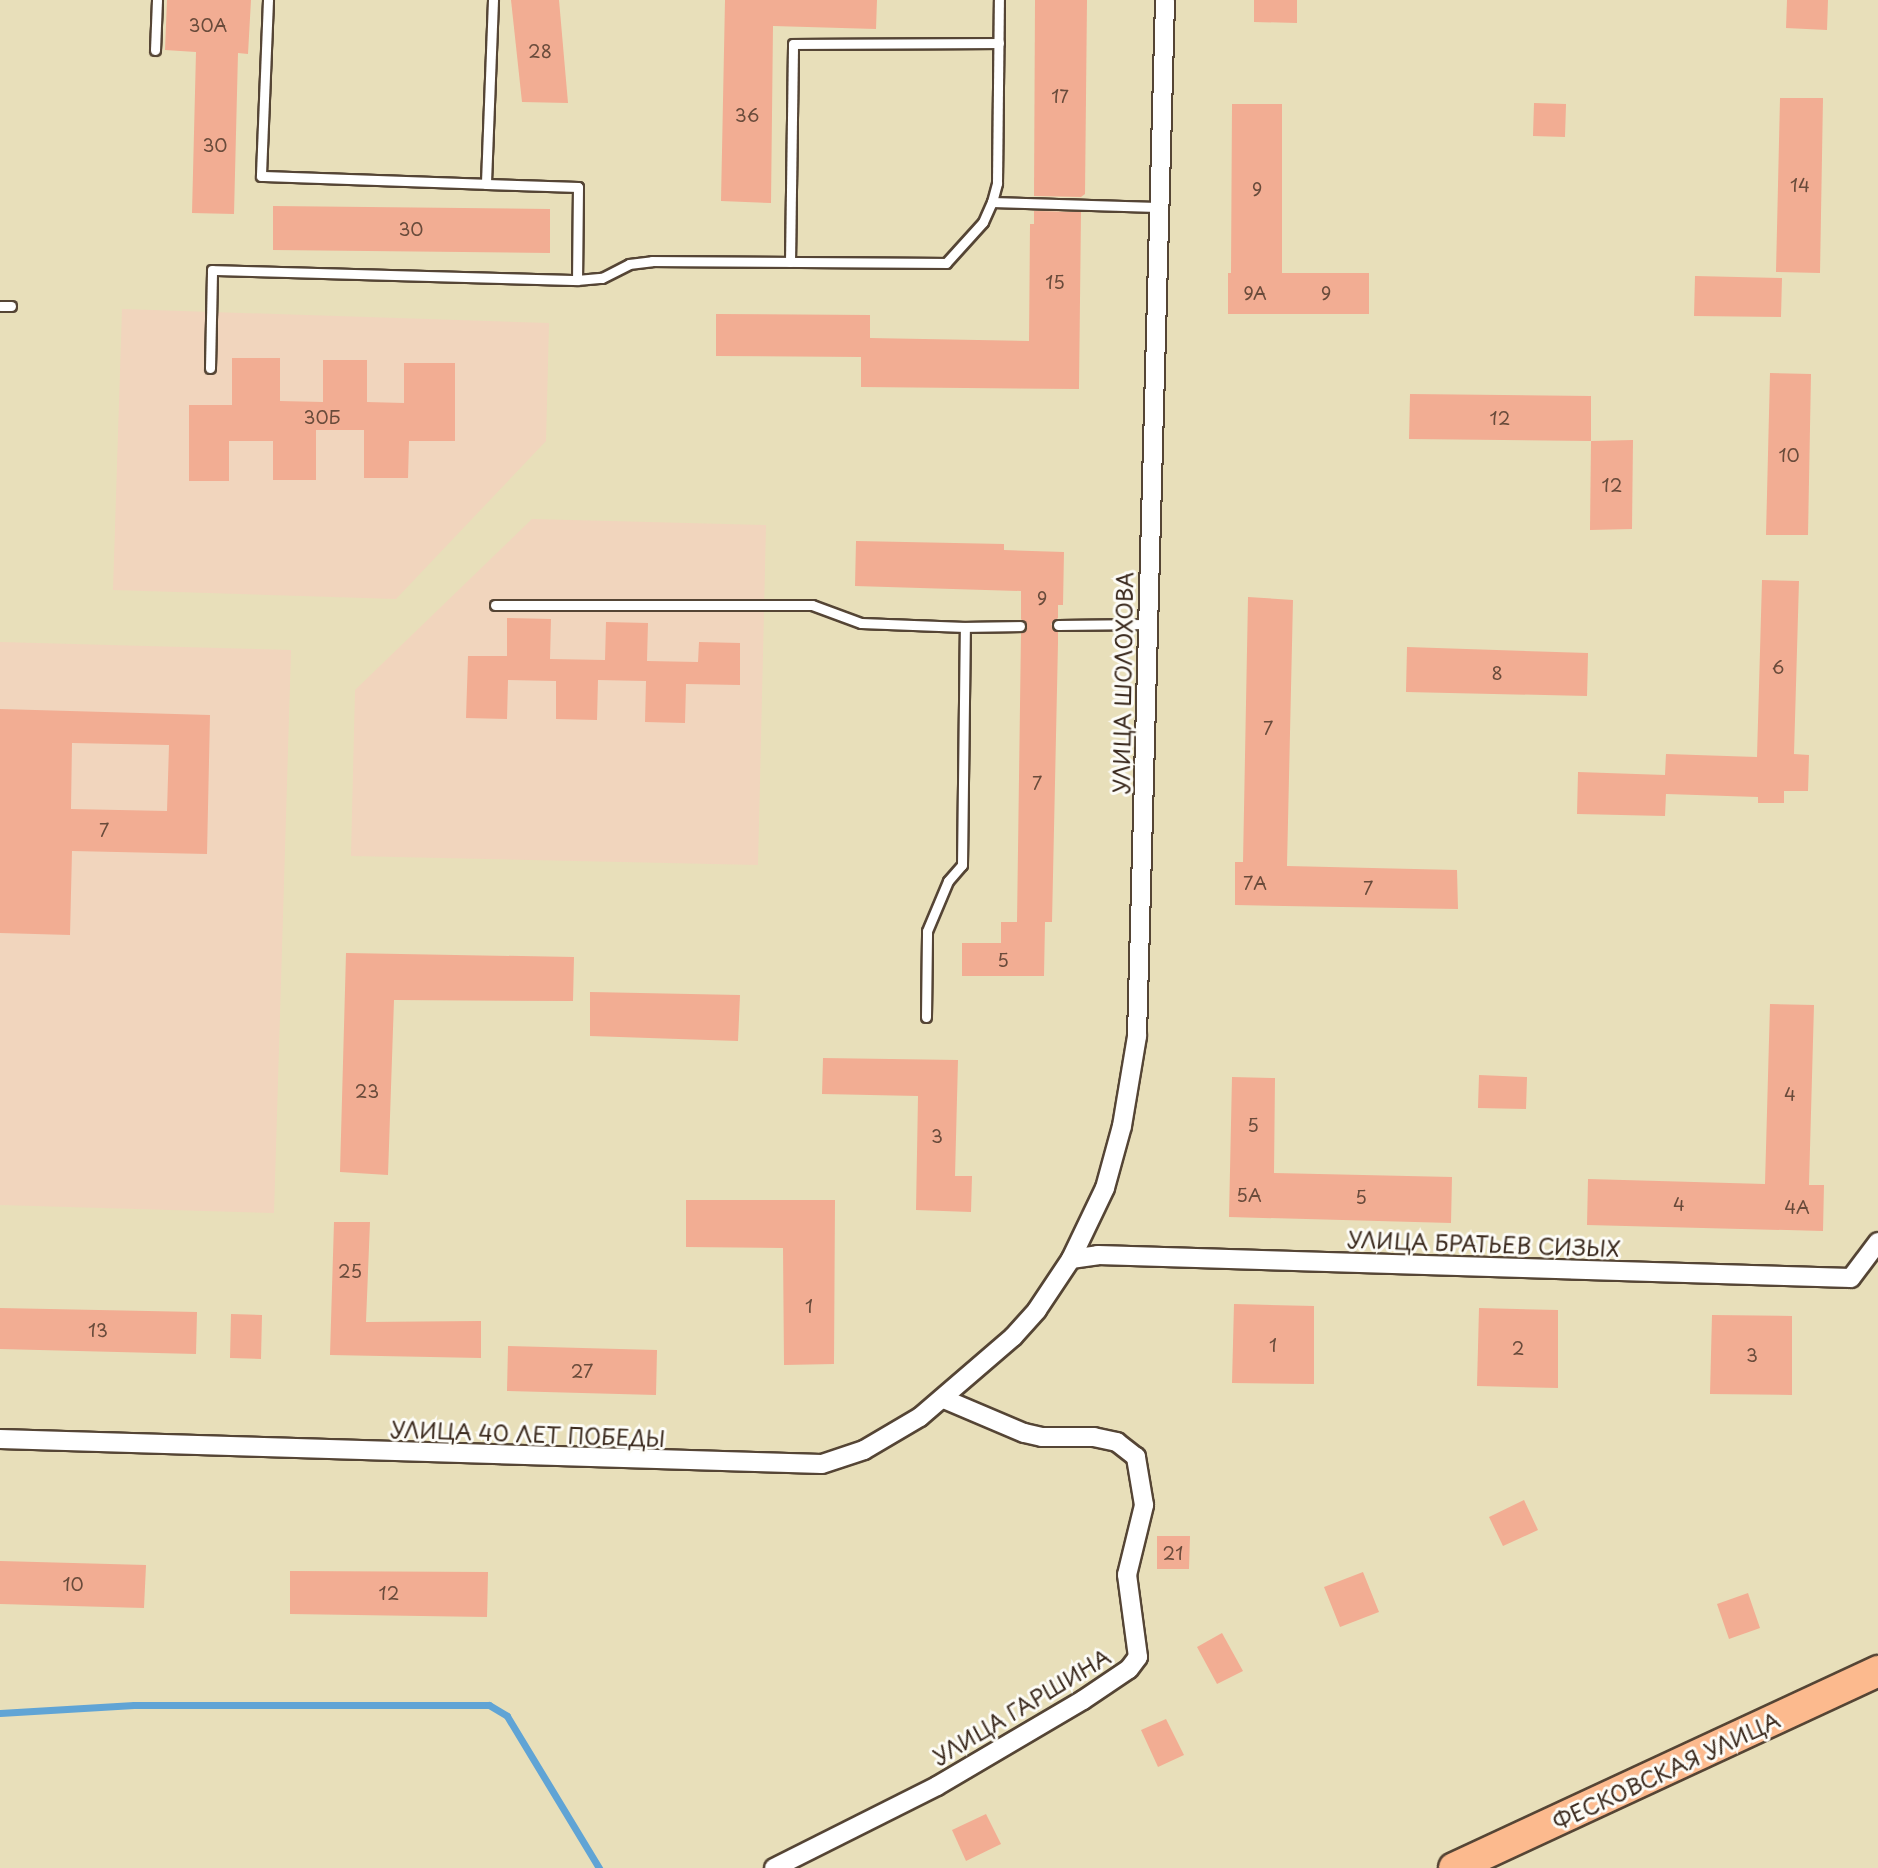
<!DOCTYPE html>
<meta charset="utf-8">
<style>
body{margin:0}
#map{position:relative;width:1878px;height:1868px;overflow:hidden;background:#e8dfba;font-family:"Playpen Sans",sans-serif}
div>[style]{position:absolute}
.built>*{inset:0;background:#f1d5bd}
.stream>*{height:7px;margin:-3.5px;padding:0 3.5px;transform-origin:3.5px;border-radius:3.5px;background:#60a4d5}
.building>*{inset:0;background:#f2ad93}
.roads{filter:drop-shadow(2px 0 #554535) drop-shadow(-2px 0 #554535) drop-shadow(0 2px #554535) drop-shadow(0 -2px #554535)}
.lane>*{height:9px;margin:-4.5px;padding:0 4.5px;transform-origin:4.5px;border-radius:4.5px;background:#fff}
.street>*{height:18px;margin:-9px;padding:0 9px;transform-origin:9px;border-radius:9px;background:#fff}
.primary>*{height:30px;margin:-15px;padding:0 15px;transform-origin:15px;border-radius:15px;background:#fcba8e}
span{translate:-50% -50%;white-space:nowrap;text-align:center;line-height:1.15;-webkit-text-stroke:6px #fdfcf7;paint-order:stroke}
.number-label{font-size:18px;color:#694b3b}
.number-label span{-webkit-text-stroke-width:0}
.street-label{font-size:22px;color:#3b2a1e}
</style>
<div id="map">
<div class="built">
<div style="clip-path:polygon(122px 309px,549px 323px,546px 441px,396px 599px,113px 590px)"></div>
<div style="clip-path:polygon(532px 519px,766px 525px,758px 865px,351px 856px,355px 690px)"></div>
<div style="clip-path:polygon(0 642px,291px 650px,274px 1213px,0 1205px)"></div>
</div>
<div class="stream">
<div style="left:0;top:1713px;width:134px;rotate:-3.4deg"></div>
<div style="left:134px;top:1705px;width:355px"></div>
<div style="left:489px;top:1705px;width:21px;rotate:31deg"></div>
<div style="left:507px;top:1716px;width:178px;rotate:58.8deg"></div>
</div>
<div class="building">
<div style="clip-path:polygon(167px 0,251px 0,248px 54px,238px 53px,234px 214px,192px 213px,196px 52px,165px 50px)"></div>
<div style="clip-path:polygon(511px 0,559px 0,568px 103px,522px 102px)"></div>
<div style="clip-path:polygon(725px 0,877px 0,876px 29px,773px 26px,771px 203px,721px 201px)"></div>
<div style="clip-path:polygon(1035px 0,1087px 0,1085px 194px,1081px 197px,1034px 196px)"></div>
<div style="clip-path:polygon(1254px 0,1297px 0,1297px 23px,1254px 22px)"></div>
<div style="clip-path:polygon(1787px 0,1828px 0,1827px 30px,1786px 28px)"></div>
<div style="clip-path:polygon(1780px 98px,1823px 98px,1820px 273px,1776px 272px)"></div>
<div style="clip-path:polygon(1534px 103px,1566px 104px,1565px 137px,1533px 136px)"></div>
<div style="clip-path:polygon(1232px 104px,1282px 104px,1282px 273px,1369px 273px,1369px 314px,1228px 314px,1228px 273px,1231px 273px)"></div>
<div style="clip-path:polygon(273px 206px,550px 209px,550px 253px,273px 250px)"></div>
<div style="clip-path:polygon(1034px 211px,1081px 212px,1079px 389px,861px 387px,861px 357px,716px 356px,716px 314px,870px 315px,870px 338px,1029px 341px,1030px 224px,1034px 224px)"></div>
<div style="clip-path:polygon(1695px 276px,1782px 278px,1781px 317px,1694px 316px)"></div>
<div style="clip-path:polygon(232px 358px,280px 358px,280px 401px,323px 402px,323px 360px,367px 360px,367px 402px,404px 403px,404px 363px,455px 363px,455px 441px,409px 441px,408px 478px,364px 478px,364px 430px,316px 430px,316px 480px,273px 480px,273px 441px,229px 441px,229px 481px,189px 481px,189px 405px,232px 405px)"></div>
<div style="clip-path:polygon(1770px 373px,1811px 374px,1808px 535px,1766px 535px)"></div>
<div style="clip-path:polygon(1410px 394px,1591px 396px,1591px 441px,1409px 439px)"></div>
<div style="clip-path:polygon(1633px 440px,1632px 529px,1590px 530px,1591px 441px)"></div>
<div style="clip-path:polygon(856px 541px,1004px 544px,1004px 550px,1064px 552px,1063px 605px,1058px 605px,1058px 618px,1051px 624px,1058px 632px,1058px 643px,1052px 922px,1045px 922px,1044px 976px,962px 976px,962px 943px,1001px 943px,1001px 922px,1017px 922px,1021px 633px,1027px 627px,1021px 619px,1021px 591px,855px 586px)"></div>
<div style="clip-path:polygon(1762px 580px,1799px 581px,1794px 754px,1809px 755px,1808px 791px,1784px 791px,1784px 803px,1758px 803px,1758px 797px,1666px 794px,1665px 816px,1577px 814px,1578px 772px,1665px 775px,1666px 754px,1757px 757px)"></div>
<div style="clip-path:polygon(1248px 597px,1293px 600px,1287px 866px,1457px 870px,1458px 909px,1235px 905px,1235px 862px,1243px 862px)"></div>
<div style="clip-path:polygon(507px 618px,551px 619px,550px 659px,605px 660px,606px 622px,648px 623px,647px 661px,698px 662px,699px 642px,740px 643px,740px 685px,686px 684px,685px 723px,645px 722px,646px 681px,598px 680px,597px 720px,556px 719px,556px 681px,508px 680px,507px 719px,466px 718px,468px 656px,507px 656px)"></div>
<div style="clip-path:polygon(1407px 647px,1588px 653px,1587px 696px,1406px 692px)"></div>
<div style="clip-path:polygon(evenodd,0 709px,210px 715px,207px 854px,72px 851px,70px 935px,0 933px,0 709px,72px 743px,169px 745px,167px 811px,71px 809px,72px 743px)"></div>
<div style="clip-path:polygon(346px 953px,574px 957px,573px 1001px,394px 1000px,388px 1175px,340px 1172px)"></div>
<div style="clip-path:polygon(590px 992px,740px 995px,738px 1041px,590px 1036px)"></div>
<div style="clip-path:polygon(1770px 1004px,1814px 1005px,1809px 1185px,1824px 1185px,1823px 1231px,1587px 1225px,1588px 1179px,1765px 1184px)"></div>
<div style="clip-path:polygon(823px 1058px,958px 1060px,955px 1176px,972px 1176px,971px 1212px,916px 1210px,918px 1096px,822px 1094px)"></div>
<div style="clip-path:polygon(1479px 1075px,1527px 1077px,1526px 1109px,1478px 1108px)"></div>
<div style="clip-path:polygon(1232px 1077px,1275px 1078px,1274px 1173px,1452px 1177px,1451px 1223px,1229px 1217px)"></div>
<div style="clip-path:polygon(686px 1200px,835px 1200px,834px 1364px,784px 1365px,783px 1248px,686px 1247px)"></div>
<div style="clip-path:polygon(334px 1222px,370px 1222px,366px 1322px,481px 1321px,481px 1358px,330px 1355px)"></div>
<div style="clip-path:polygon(1234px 1304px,1314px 1306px,1314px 1384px,1232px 1383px)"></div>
<div style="clip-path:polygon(0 1308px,197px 1312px,196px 1354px,0 1349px)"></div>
<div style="clip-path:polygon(1479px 1308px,1558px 1310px,1558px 1388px,1477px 1386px)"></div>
<div style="clip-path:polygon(231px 1314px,262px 1315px,261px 1359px,230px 1358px)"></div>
<div style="clip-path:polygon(1712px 1315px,1792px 1316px,1792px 1395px,1710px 1394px)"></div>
<div style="clip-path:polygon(508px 1346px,657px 1350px,656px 1395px,507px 1391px)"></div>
<div style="clip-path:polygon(1524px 1500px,1538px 1530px,1503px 1546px,1489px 1517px)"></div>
<div style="clip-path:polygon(1157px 1536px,1190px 1536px,1189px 1569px,1157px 1569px)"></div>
<div style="clip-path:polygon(0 1561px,146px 1565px,144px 1608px,0 1604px)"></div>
<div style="clip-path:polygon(290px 1571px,488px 1572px,487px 1617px,290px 1614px)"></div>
<div style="clip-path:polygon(1363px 1572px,1379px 1612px,1340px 1627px,1324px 1587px)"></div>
<div style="clip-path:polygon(1748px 1593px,1760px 1628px,1729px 1639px,1717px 1604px)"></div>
<div style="clip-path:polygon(1222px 1633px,1243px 1671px,1217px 1684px,1197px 1647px)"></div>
<div style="clip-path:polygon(1166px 1719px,1184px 1755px,1158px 1767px,1141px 1730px)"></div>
<div style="clip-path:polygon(986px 1814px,1001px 1844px,966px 1861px,952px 1830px)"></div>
</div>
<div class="roads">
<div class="lane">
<div style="left:268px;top:0;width:176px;rotate:92.3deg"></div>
<div style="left:261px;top:176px;width:225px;rotate:2deg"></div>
<div style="left:493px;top:0;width:184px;rotate:92.2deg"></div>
<div style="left:486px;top:184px;width:92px;rotate:1.9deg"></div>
<div style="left:578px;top:187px;width:93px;rotate:90.6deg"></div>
<div style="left:577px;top:280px;width:25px;rotate:-5deg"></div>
<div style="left:602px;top:278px;width:30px;rotate:-27deg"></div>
<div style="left:629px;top:264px;width:23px;rotate:-7deg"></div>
<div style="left:652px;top:261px;width:294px;rotate:0.4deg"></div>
<div style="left:946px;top:263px;width:55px;rotate:-47.9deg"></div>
<div style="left:983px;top:222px;width:22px;rotate:-66deg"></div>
<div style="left:992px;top:202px;width:165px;rotate:1.7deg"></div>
<div style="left:155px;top:50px;width:50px;rotate:-87.7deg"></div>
<div style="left:992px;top:202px;width:20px;rotate:-75deg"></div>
<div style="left:997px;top:183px;width:183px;rotate:-89.4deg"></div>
<div style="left:790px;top:262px;width:218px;rotate:-89.2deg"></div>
<div style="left:793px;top:44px;width:206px;rotate:-0.3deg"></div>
<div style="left:0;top:306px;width:11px"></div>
<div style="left:210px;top:368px;width:98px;rotate:-88.8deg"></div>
<div style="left:212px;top:270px;width:365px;rotate:1.6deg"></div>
<div style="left:495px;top:605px;width:317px"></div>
<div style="left:812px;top:605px;width:52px;rotate:20.2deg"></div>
<div style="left:861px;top:623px;width:104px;rotate:2.2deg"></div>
<div style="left:1058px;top:625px;width:89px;rotate:-0.6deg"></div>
<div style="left:926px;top:1017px;width:86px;rotate:-89.3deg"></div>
<div style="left:927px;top:931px;width:54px;rotate:-67.2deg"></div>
<div style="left:948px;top:881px;width:21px;rotate:-49deg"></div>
<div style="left:962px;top:865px;width:238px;rotate:-89.3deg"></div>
<div style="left:965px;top:627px;width:55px;rotate:-1deg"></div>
</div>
<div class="street">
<div style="left:1071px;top:1259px;width:27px;rotate:-8deg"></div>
<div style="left:1098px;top:1255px;width:753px;rotate:1.75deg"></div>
<div style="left:1851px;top:1278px;width:45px;rotate:-53.1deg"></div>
<div style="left:0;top:1439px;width:822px;rotate:1.74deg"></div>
<div style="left:822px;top:1464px;width:44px;rotate:-18.4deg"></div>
<div style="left:864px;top:1450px;width:65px;rotate:-30.5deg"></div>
<div style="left:920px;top:1417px;width:123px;rotate:-40.7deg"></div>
<div style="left:1013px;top:1337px;width:36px;rotate:-48deg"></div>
<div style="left:1037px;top:1310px;width:61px;rotate:-56.3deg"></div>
<div style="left:1071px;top:1259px;width:79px;rotate:-64.4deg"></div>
<div style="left:1105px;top:1188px;width:64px;rotate:-74.7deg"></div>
<div style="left:1122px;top:1126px;width:91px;rotate:-80.5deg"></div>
<div style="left:1137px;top:1036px;width:1036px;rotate:-88.45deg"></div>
<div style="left:774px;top:1868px;width:182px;rotate:-26.7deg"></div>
<div style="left:937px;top:1786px;width:169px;rotate:-30.5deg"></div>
<div style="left:1083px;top:1700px;width:55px;rotate:-34deg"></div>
<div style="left:1129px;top:1669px;width:15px;rotate:-53deg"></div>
<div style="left:1138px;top:1657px;width:83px;rotate:-97.6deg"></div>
<div style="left:1127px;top:1575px;width:72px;rotate:-76.3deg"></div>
<div style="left:1144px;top:1505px;width:49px;rotate:-99.5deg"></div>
<div style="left:1136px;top:1457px;width:24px;rotate:-142deg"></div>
<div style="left:1117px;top:1442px;width:24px;rotate:-168deg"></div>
<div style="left:1094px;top:1437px;width:52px;rotate:180deg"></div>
<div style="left:1042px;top:1437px;width:18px;rotate:-167deg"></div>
<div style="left:1024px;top:1433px;width:87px;rotate:-157deg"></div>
</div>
<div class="primary">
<div style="left:1454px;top:1868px;width:468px;rotate:-24.9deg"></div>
</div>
</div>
<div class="number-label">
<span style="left:208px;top:25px">30А</span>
<span style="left:540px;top:51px">28</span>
<span style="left:1060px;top:96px">17</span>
<span style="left:747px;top:115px">36</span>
<span style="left:215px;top:145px">30</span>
<span style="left:1800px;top:185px">14</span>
<span style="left:1257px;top:189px">9</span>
<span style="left:411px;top:229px">30</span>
<span style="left:1055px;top:282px">15</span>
<span style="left:1255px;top:293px">9А</span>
<span style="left:1326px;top:293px">9</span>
<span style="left:322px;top:417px">30Б</span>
<span style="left:1500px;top:418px">12</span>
<span style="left:1789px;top:455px">10</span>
<span style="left:1612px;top:485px">12</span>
<span style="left:1042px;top:598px">9</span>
<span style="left:1778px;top:667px">6</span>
<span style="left:1497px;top:673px">8</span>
<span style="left:1268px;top:728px">7</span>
<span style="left:1037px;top:783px">7</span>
<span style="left:104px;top:830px">7</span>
<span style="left:1255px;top:883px">7А</span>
<span style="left:1368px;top:888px">7</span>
<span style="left:1003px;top:960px">5</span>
<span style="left:367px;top:1091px">23</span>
<span style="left:1790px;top:1094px">4</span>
<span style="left:1253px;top:1125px">5</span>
<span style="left:937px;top:1136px">3</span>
<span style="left:1249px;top:1195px">5А</span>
<span style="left:1361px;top:1197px">5</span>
<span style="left:1679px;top:1204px">4</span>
<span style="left:1797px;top:1207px">4А</span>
<span style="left:350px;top:1271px">25</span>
<span style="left:809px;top:1306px">1</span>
<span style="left:98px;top:1330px">13</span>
<span style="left:1273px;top:1345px">1</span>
<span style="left:1518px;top:1348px">2</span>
<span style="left:1752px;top:1355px">3</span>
<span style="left:582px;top:1371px">27</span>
<span style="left:1173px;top:1553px">21</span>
<span style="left:73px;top:1584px">10</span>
<span style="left:389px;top:1593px">12</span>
</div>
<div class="street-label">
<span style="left:1122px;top:683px;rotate:-89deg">УЛИЦА ШОЛОХОВА</span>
<span style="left:1484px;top:1243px;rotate:2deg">УЛИЦА БРАТЬЕВ СИЗЫХ</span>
<span style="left:528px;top:1433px;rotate:2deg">УЛИЦА 40 ЛЕТ ПОБЕДЫ</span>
<span style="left:1021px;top:1706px;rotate:-31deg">УЛИЦА ГАРШИНА</span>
<span style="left:1666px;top:1770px;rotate:-25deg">ФЕСКОВСКАЯ УЛИЦА</span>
</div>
</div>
